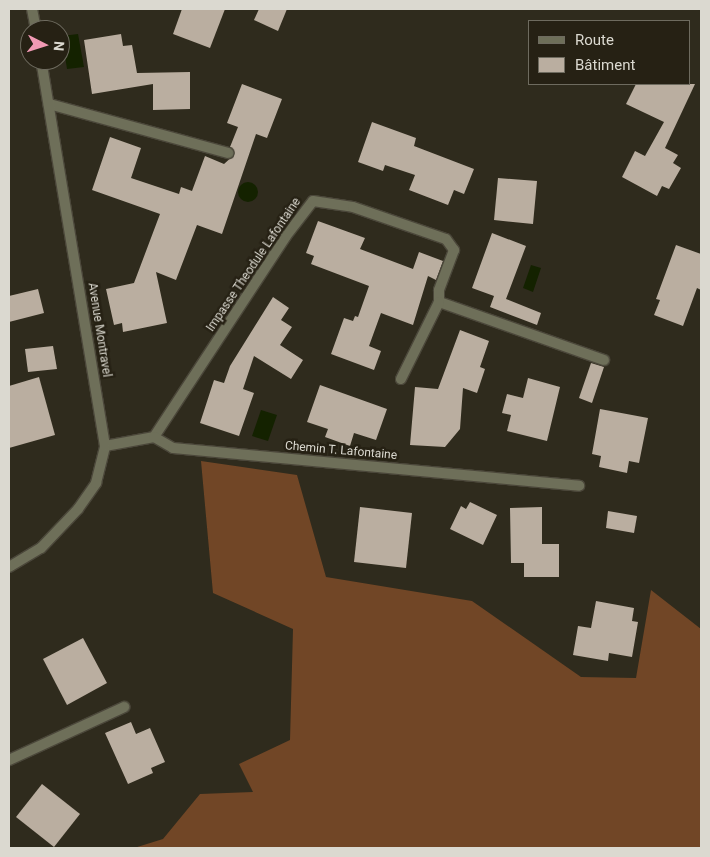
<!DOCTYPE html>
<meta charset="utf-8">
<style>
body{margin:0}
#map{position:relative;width:710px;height:857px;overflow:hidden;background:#2f2b1d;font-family:Roboto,sans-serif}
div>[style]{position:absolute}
.forest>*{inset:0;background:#714626}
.water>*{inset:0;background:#142200}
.round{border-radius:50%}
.building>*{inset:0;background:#baaea0}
.roads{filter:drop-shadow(1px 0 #4b473a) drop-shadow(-1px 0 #4b473a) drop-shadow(0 1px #4b473a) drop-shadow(0 -1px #4b473a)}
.lane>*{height:10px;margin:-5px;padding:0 5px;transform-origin:5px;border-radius:5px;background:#6e6f59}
.street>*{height:10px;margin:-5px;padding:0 5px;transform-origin:5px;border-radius:5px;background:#6e6f59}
span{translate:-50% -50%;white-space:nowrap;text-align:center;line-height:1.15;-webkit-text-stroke:5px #262114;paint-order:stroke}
.street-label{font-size:12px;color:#dbd9d0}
.frame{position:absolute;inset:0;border:10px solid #dbd9d0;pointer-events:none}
.legend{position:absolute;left:528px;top:20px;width:162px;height:65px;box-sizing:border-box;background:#262114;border:1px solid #6e6b5f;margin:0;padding:6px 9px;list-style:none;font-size:15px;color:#dbd9d0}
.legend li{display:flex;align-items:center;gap:10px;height:25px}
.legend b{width:25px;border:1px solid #6e6b5f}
.north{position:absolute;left:20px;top:20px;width:50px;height:50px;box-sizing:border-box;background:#262114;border:1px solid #6e6b5f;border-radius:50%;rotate:95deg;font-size:14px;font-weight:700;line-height:20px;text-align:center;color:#dbd9d0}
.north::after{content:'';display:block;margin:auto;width:18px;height:22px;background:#f19ab4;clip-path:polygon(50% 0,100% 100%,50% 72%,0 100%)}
</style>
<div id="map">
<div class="forest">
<div style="clip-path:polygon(201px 461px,297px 475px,326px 577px,472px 601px,581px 677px,636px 678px,651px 590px,701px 629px,701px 848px,134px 848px,163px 839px,200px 794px,253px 792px,239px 764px,290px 740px,293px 629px,213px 593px)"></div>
</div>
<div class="water">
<div style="clip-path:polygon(78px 34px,84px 67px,67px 69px,62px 36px)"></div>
<div class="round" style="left:238px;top:182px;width:20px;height:20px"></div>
<div style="clip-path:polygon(531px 265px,541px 268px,533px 292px,523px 288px)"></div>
<div style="clip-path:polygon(261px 410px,277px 415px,268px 441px,252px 436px)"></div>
</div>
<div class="building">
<div style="clip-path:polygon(182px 9px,225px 9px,210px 48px,173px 34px)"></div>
<div style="clip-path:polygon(259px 9px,287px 9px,278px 31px,254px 20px)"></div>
<div style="clip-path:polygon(121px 34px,123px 46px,132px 45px,137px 73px,190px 72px,190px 109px,153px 110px,153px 84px,92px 94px,84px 40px)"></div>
<div style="clip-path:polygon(242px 84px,282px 99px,267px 138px,256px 134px,222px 234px,197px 225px,176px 280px,156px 272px,167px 323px,123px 332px,122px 323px,114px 325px,106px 289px,134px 283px,160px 214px,92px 190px,110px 137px,141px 148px,131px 178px,179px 194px,181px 187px,192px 191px,205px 156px,224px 164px,234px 155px,230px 147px,238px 127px,227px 123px)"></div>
<div style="clip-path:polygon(636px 84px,695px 84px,665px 148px,678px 155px,673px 163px,681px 168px,669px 189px,662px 186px,657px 196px,622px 177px,635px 151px,645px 156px,664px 122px,626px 104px)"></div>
<div style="clip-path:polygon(372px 122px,416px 138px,414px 146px,474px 169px,464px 194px,454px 190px,448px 205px,409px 190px,415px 175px,385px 165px,383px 171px,358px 162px)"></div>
<div style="clip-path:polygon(498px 178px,537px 181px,533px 224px,494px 220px)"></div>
<div style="clip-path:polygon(318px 221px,365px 238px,360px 249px,413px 269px,419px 252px,443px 261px,436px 280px,428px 276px,413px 325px,381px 313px,369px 346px,381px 351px,374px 370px,331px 354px,344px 318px,353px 321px,355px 316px,358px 317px,369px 286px,311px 264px,314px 256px,306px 253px)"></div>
<div style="clip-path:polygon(492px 233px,526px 246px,506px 299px,541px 313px,537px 325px,490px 307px,494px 296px,472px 288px)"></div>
<div style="clip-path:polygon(676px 245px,701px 254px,701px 290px,697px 288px,683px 326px,654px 315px,660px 300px,656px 299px)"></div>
<div style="clip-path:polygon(38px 289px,44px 313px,9px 322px,9px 296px)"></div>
<div style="clip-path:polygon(273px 297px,289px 308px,281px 320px,292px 327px,280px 345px,303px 360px,291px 379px,254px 356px,243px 389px,254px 393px,239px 436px,200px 423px,214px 380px,224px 383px,230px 366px)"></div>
<div style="clip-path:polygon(460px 330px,489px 341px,480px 367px,485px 369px,477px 393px,463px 388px,460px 429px,445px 447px,410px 445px,415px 387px,438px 389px)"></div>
<div style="clip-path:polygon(53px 346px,57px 369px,28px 372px,25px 349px)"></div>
<div style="clip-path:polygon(591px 363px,604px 367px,592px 403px,579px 398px)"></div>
<div style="clip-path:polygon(39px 377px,55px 435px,9px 448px,9px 386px)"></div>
<div style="clip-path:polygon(528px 378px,560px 387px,547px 441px,507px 431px,511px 415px,502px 413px,507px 394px,523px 398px)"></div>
<div style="clip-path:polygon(320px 385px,387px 409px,376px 440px,354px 433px,350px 446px,325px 437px,328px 429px,307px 422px)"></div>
<div style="clip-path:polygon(600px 409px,648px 418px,639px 463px,629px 461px,627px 473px,599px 467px,601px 456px,592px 454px)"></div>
<div style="clip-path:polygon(470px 502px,497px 515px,483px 545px,450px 529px,461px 506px,466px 509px)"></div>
<div style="clip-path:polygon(360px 507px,412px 513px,406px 568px,354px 562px)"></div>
<div style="clip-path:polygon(542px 507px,542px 544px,559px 544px,559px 577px,524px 577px,524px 563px,511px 563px,510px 508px)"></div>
<div style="clip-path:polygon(608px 511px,637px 516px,634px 533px,606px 528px)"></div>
<div style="clip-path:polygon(596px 601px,634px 608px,632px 621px,638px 622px,632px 657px,609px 653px,608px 661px,573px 655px,578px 626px,591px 628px)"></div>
<div style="clip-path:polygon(83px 638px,107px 683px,67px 705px,43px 659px)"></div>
<div style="clip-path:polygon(131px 722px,136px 734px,150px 728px,165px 762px,151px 768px,153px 773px,128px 784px,105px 733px)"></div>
<div style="clip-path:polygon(42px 784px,80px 814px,54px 847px,16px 817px)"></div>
</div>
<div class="roads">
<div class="lane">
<div style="left:9px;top:760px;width:127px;rotate:-24.7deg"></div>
</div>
<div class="street">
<div style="left:32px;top:9px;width:21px;rotate:79deg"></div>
<div style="left:49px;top:104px;width:186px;rotate:15.3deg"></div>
<div style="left:439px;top:302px;width:175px;rotate:19.4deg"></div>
<div style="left:154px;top:437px;width:240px;rotate:-56.7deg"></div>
<div style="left:286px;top:236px;width:44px;rotate:-52.4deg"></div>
<div style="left:313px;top:201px;width:40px;rotate:8.5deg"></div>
<div style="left:353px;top:207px;width:98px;rotate:19deg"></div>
<div style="left:446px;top:239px;width:14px;rotate:54deg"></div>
<div style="left:454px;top:250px;width:43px;rotate:110.6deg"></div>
<div style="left:439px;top:290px;width:12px;rotate:90deg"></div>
<div style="left:439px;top:302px;width:86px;rotate:116.3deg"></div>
<div style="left:105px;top:446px;width:50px;rotate:-10.4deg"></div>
<div style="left:154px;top:437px;width:22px;rotate:30deg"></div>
<div style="left:173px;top:448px;width:408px;rotate:5.3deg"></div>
<div style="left:9px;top:567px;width:37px;rotate:-31deg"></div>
<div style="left:41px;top:548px;width:54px;rotate:-46.5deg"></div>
<div style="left:78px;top:509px;width:32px;rotate:-55deg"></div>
<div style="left:96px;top:483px;width:38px;rotate:-76deg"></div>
<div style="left:105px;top:446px;width:391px;rotate:-99.4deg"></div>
</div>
</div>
<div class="street-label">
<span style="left:254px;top:265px;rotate:-56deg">Impasse Theodule Lafontaine</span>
<span style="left:99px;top:330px;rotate:81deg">Avenue Montravel</span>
<span style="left:341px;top:451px;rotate:5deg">Chemin T. Lafontaine</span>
</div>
<div class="frame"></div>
<ul class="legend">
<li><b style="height:6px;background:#6e6f59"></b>Route</li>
<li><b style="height:14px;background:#baaea0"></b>Bâtiment</li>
</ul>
<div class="north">N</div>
</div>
